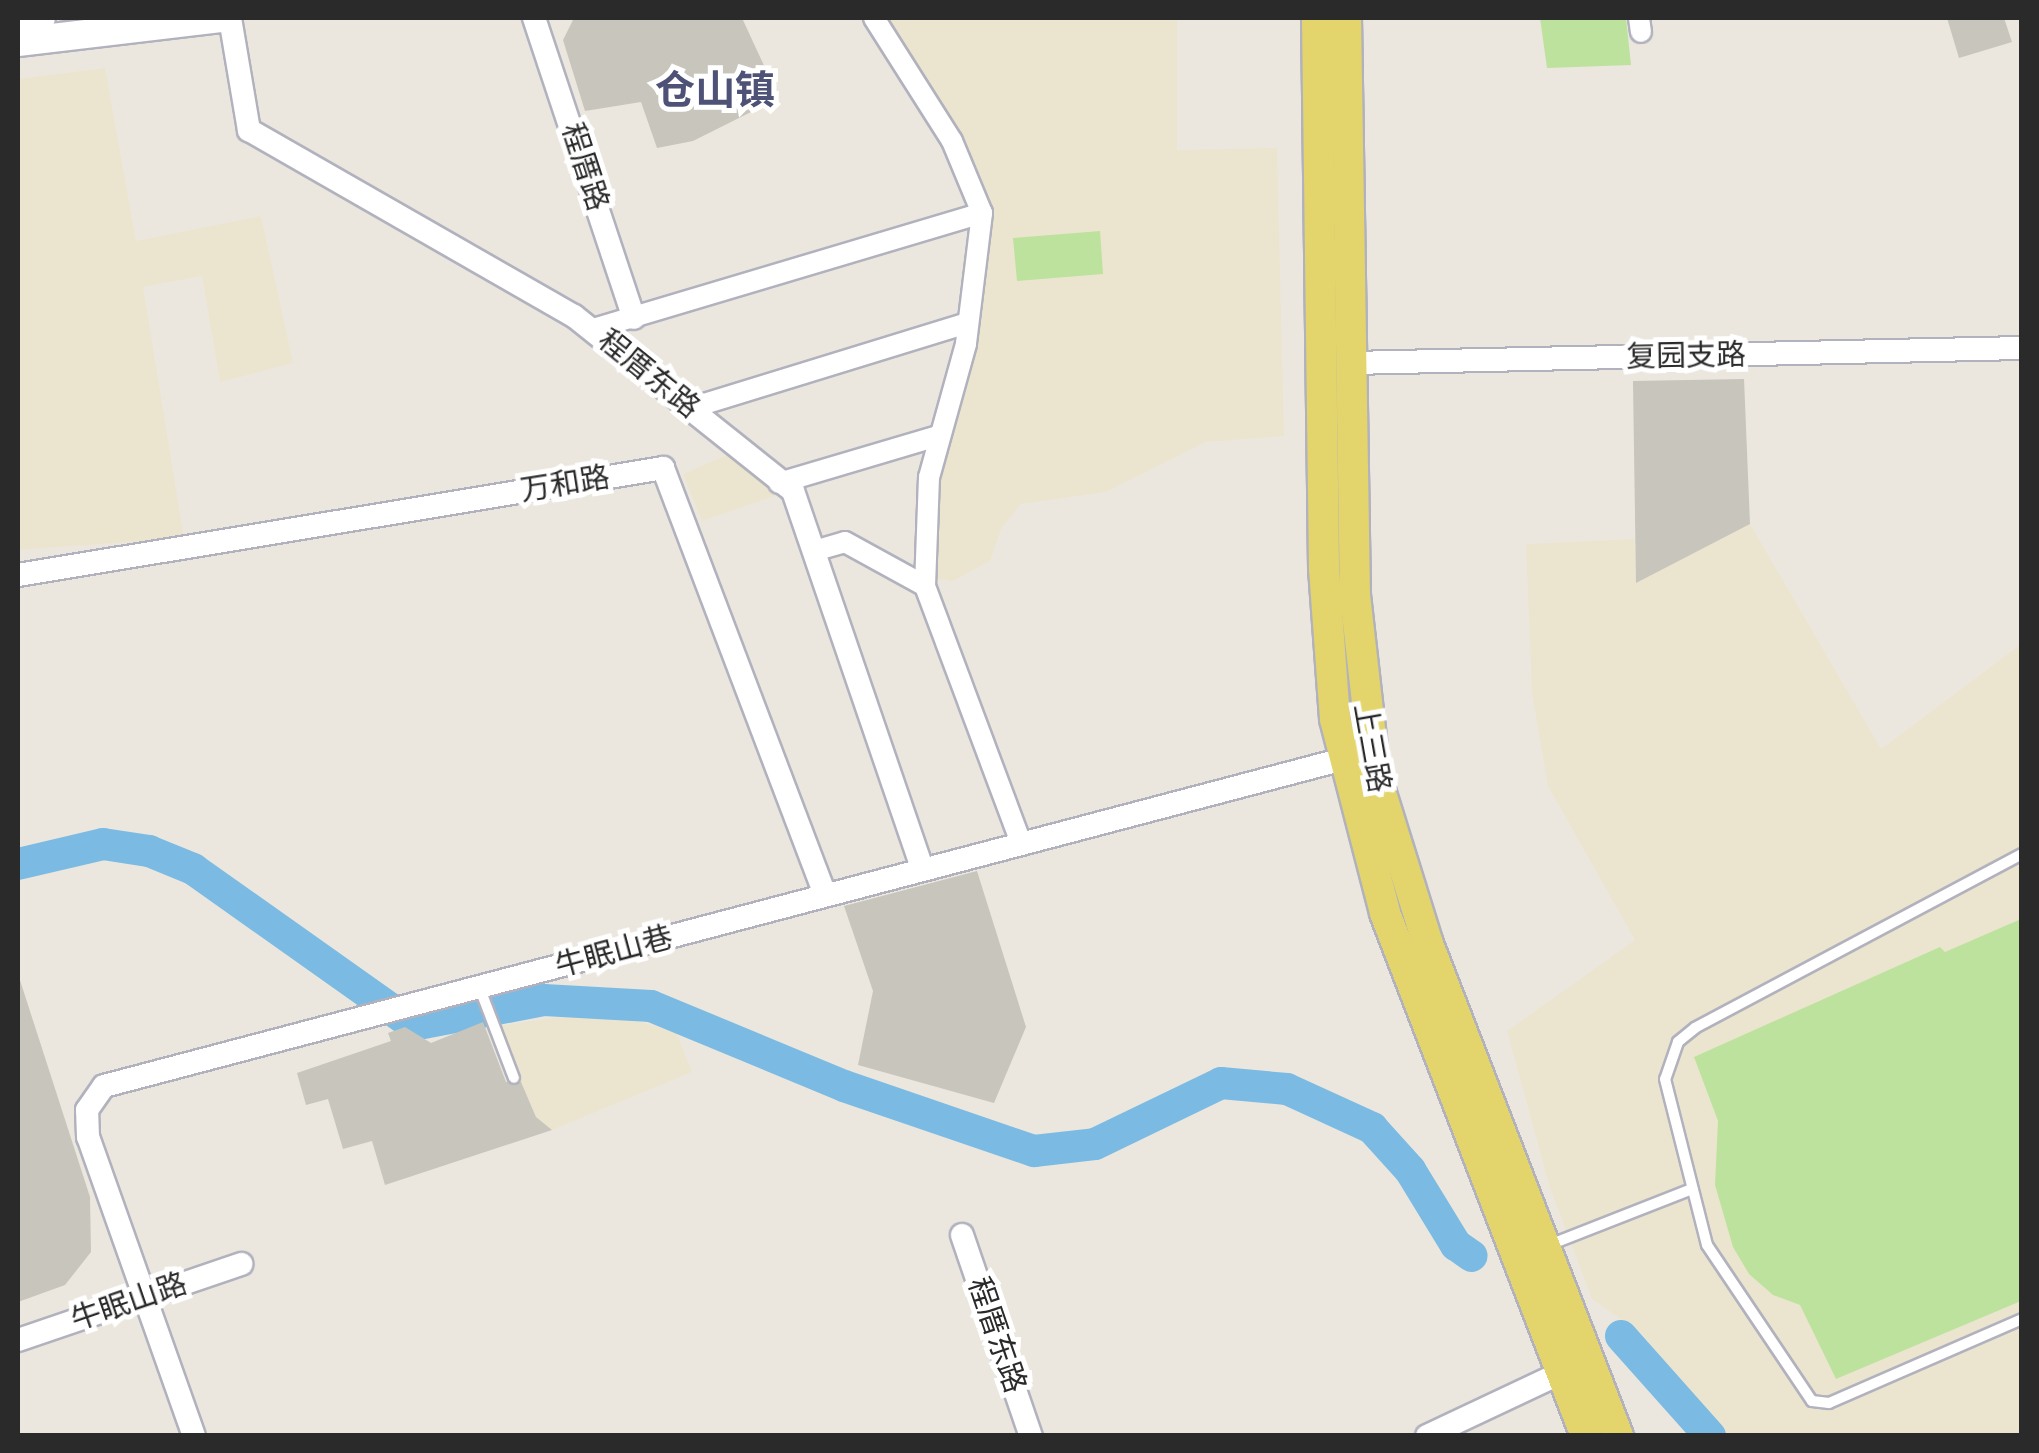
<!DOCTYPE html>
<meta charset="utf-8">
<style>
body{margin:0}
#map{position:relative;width:2039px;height:1453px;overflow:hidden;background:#ebe7de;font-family:Poppins,"Noto Sans SC",sans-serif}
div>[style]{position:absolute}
.education>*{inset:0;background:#ebe5cf}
.pitch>*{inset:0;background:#bde29d}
.river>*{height:32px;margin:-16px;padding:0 16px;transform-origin:16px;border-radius:16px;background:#7bbbe3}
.building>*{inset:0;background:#c7c5bc}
.roads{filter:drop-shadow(2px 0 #b1b2bd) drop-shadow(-2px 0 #b1b2bd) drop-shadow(0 2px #b1b2bd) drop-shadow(0 -2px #b1b2bd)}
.service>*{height:10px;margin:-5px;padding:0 5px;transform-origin:5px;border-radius:5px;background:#fff}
.minor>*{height:20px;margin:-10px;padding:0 10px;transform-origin:10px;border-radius:10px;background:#fff}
.tertiary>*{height:22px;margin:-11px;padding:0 11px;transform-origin:11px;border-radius:11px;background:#fff}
.secondary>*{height:28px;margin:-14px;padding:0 14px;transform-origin:14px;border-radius:14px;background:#fff}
.primary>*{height:30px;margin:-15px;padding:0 15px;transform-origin:15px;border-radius:15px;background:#e3d56b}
span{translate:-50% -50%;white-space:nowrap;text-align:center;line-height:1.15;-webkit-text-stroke:10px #fff;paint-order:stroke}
.street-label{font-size:30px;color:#2a2a2a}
.district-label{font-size:40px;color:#4f5277;font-weight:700}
.frame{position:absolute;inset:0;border:20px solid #2a2a2a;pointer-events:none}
</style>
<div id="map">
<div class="education">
<div style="clip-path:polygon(880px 18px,1177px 18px,1177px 150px,1277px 148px,1284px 436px,1206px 442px,1106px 492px,1021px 504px,1001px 529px,990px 561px,953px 581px,931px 578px,929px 533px,986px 204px)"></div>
<div style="clip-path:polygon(105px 68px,136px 241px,261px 216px,293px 363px,220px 382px,202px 276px,143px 287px,184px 538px,18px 550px,18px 79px)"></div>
<div style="clip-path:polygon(736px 451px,786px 492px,702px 521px,683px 474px)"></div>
<div style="clip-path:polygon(1750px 524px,1881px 749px,2021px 644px,2021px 1435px,1720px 1435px,1643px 1335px,1592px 1299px,1550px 1188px,1507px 1031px,1635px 940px,1548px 786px,1532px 694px,1526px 544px,1634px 539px,1637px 582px)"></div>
<div style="clip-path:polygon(601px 1011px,676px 1032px,692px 1072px,552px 1130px,536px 1117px,497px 1026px)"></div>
</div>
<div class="pitch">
<div style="clip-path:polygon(1540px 18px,1626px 18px,1631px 65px,1547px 68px)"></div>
<div style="clip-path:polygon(1100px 231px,1103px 274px,1017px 281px,1013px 238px)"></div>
<div style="clip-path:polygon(2021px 919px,2021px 1301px,1836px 1379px,1800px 1305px,1773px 1295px,1749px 1274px,1733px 1247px,1715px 1185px,1718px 1121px,1694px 1057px,1940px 947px,1945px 952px)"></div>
</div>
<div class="river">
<div style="left:18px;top:864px;width:87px;rotate:-13.2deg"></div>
<div style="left:103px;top:844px;width:47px;rotate:8.7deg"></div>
<div style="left:149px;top:851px;width:48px;rotate:22.2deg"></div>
<div style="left:193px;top:869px;width:270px;rotate:35.3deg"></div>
<div style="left:413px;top:1025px;width:133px;rotate:-10.8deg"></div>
<div style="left:544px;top:1000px;width:107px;rotate:3.2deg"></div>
<div style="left:651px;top:1006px;width:209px;rotate:22.5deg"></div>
<div style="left:844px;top:1086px;width:201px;rotate:18.9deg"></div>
<div style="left:1034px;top:1151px;width:61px;rotate:-6.5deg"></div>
<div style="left:1095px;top:1144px;width:140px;rotate:-25.8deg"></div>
<div style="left:1221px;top:1083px;width:66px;rotate:5.2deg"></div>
<div style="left:1287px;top:1089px;width:94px;rotate:24.6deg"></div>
<div style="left:1372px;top:1128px;width:57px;rotate:47.9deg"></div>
<div style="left:1410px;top:1170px;width:88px;rotate:58.5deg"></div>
<div style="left:1456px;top:1245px;width:19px;rotate:35deg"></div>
<div style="left:1621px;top:1336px;width:134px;rotate:48.3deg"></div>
</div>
<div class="building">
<div style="clip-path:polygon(574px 18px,742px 18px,779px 98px,693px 141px,657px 148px,641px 102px,585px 111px,563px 40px)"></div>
<div style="clip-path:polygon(1947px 18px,2004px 18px,2012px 42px,1959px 58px)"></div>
<div style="clip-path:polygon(1744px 379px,1750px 524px,1636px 583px,1633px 381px)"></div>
<div style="clip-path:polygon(977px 871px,1026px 1027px,994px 1103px,858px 1065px,873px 991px,844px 906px)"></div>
<div style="clip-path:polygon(18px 974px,90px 1197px,91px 1252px,65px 1285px,18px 1302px)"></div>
<div style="clip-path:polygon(483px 1022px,506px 1082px,521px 1082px,536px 1117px,552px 1130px,385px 1185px,372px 1141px,343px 1149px,328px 1099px,306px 1105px,297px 1073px,391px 1041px,388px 1033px,405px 1027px,431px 1043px)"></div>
</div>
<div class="roads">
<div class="service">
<div style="left:2022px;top:854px;width:370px;rotate:152deg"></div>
<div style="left:1695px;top:1028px;width:22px;rotate:141deg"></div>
<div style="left:1678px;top:1042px;width:39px;rotate:109deg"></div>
<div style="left:1665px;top:1079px;width:171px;rotate:75.8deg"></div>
<div style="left:1707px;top:1245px;width:188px;rotate:56.1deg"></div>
<div style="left:1812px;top:1401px;width:17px;rotate:7deg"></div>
<div style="left:1829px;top:1403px;width:210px;rotate:-23.5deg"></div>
<div style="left:480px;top:989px;width:95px;rotate:69.1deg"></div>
<div style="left:1549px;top:1245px;width:154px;rotate:-21.4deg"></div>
</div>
<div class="minor">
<div style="left:1639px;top:18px;width:14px;rotate:82deg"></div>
<div style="left:982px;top:213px;width:132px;rotate:97deg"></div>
<div style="left:966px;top:344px;width:138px;rotate:105.5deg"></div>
<div style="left:929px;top:477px;width:109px;rotate:92.1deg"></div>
<div style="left:925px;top:586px;width:271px;rotate:69.5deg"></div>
<div style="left:593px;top:329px;width:406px;rotate:-16.6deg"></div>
<div style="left:982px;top:213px;width:78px;rotate:-112.6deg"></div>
<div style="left:952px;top:141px;width:146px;rotate:-122.4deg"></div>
<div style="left:691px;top:408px;width:289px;rotate:-17.1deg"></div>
<div style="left:779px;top:483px;width:166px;rotate:-16.5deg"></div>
<div style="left:814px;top:551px;width:32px;rotate:-16deg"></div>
<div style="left:845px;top:542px;width:91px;rotate:28.8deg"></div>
</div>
<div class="tertiary">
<div style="left:230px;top:18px;width:114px;rotate:80.4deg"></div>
<div style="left:249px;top:130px;width:374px;rotate:29.8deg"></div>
<div style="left:574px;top:316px;width:280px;rotate:38.6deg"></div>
<div style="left:793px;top:491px;width:398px;rotate:71.1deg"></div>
<div style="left:534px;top:18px;width:316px;rotate:71.6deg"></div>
<div style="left:1351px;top:363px;width:671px;rotate:-1.28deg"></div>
<div style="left:18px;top:575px;width:654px;rotate:-9.42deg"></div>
<div style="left:663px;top:468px;width:456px;rotate:69.2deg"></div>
<div style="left:962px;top:1235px;width:213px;rotate:71.1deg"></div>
<div style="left:18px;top:1340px;width:236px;rotate:-18.8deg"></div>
<div style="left:194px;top:1436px;width:317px;rotate:-109.5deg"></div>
<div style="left:88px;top:1137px;width:27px;rotate:-92deg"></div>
<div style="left:87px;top:1110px;width:29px;rotate:-55deg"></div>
<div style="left:104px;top:1086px;width:1281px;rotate:-14.78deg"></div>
<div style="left:1427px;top:1436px;width:148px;rotate:-25.2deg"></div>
</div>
<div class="secondary">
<div style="left:18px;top:21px;width:23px;rotate:-7deg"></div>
<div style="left:18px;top:42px;width:204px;rotate:-6.7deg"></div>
</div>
<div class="primary">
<div style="left:1317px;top:18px;width:551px;rotate:89.27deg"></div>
<div style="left:1324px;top:569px;width:150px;rotate:85.8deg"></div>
<div style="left:1335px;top:719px;width:200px;rotate:75.5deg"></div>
<div style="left:1385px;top:913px;width:560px;rotate:68.98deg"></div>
<div style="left:1346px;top:18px;width:577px;rotate:89.11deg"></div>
<div style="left:1355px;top:595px;width:180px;rotate:83.6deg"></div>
<div style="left:1375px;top:774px;width:178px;rotate:72.7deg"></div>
<div style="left:1428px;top:944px;width:527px;rotate:68.88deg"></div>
</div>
</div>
<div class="street-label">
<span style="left:585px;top:167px;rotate:72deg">程厝路</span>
<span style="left:1686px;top:356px;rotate:-1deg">复园支路</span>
<span style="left:649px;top:374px;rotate:39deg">程厝东路</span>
<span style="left:565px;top:484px;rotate:-9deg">万和路</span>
<span style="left:1372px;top:748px;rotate:80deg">上三路</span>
<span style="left:614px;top:952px;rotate:-15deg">牛眠山巷</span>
<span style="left:129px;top:1302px;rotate:-19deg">牛眠山路</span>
<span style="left:997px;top:1335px;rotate:71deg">程厝东路</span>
</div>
<div class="district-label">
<span style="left:715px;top:90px">仓山镇</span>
</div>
<div class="frame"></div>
</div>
